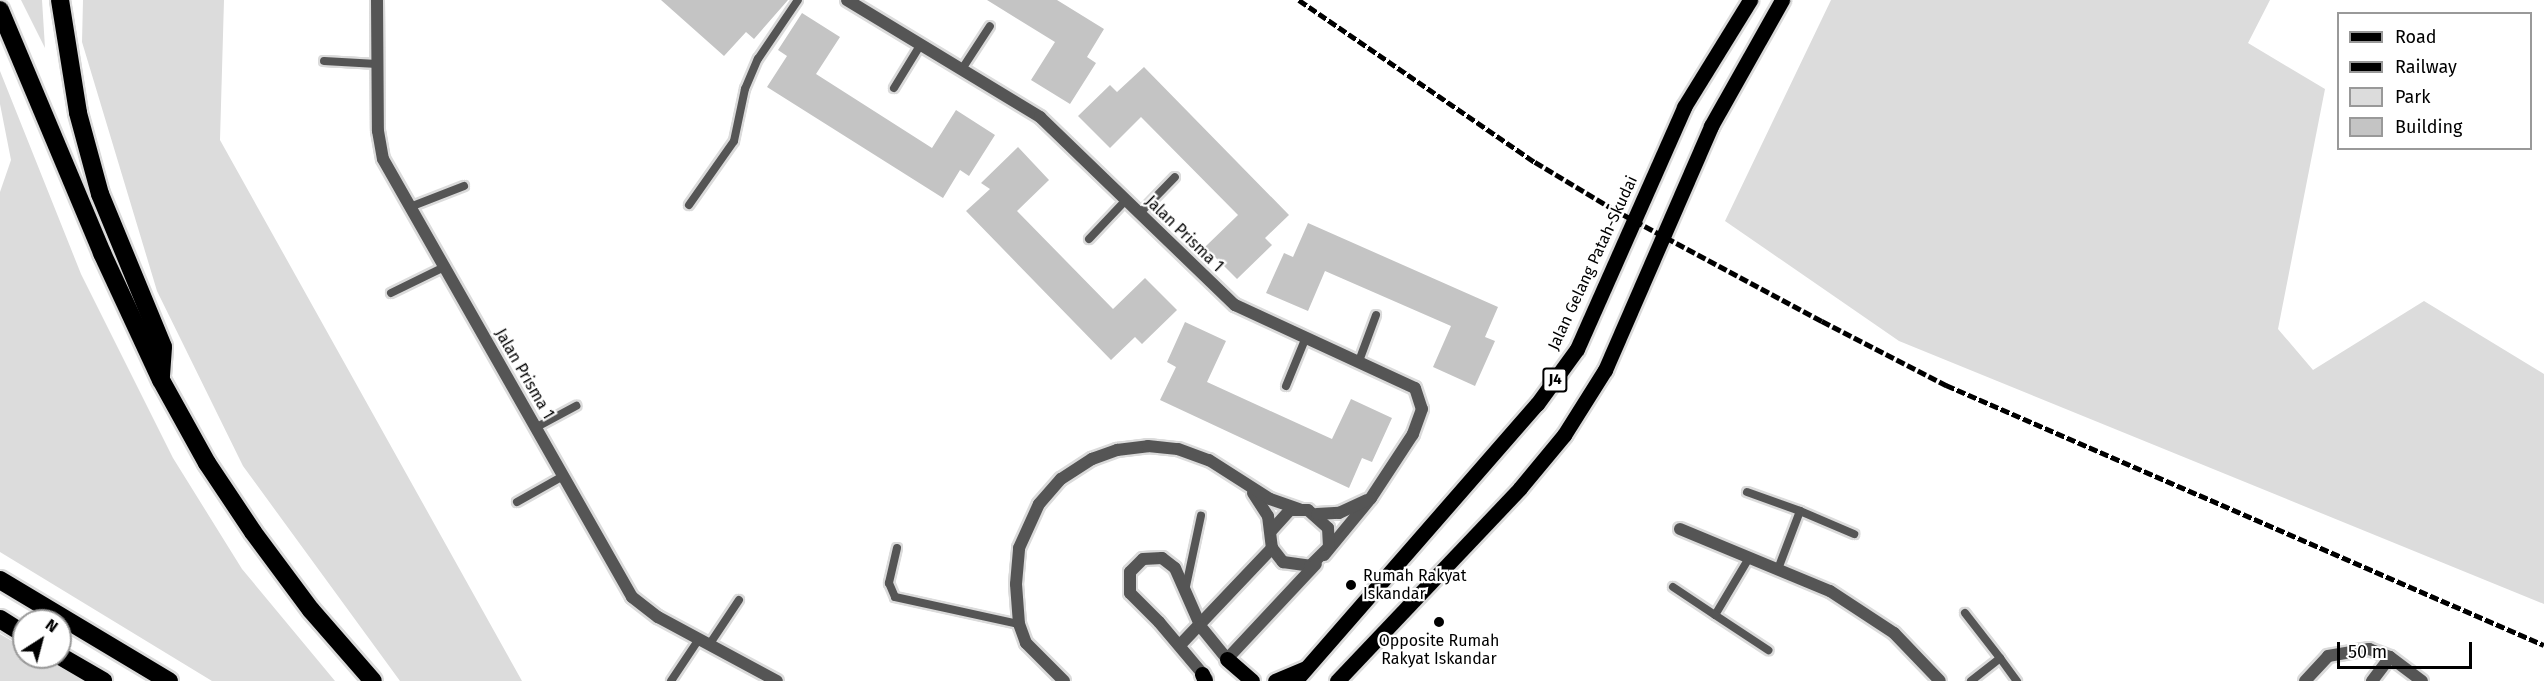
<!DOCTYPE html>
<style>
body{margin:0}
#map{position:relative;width:2544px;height:681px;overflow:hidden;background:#fff;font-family:"Fira Sans",sans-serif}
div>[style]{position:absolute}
.green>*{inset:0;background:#dcdcdc}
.building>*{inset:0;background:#c4c4c4}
.roads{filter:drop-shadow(2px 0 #dbdbdb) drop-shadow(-2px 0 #dbdbdb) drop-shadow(0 2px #dbdbdb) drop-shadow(0 -2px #dbdbdb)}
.service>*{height:8px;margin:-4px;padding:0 4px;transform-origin:4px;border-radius:4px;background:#555}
.minor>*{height:12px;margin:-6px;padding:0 6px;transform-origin:6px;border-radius:6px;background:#555}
.primary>*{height:15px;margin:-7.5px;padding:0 7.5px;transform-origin:7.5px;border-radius:7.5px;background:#000}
.motorway>*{height:18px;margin:-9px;padding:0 9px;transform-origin:9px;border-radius:9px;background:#000}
.rail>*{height:4.5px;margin-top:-2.25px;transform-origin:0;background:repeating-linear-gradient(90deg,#000 0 9px,transparent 0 12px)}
.dots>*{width:16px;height:16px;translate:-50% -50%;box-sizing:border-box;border:3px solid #fff;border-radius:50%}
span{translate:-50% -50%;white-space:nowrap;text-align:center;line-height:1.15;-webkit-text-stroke:4.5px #fff;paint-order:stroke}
.shield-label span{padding:2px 4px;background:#fff;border:2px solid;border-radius:4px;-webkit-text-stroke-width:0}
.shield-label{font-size:15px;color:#000;font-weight:700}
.street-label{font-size:16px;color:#000}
.poi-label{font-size:16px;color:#000}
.left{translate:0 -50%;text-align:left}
.legend{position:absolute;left:2337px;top:12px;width:195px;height:138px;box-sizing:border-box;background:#fff;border:2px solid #999;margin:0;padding:8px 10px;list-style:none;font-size:18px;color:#000}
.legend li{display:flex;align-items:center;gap:12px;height:30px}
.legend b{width:30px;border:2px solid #999}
.north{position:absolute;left:12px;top:609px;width:60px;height:60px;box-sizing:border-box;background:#fff;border:2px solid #999;border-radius:50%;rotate:36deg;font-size:16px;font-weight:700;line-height:24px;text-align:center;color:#000}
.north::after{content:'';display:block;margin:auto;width:21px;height:27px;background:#000;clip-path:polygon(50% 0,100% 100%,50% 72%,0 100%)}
.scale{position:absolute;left:2337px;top:642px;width:135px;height:27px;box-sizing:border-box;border:3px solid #000;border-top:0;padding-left:8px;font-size:18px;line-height:21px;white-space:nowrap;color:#000;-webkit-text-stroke:4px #fff;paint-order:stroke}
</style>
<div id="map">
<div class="green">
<div style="clip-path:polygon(21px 0,42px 0,45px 48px)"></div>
<div style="clip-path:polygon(83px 0,224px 0,220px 140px,522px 681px,400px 681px,243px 466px,157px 291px,82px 42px)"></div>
<div style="clip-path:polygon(1831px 0,2270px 0,2248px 43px,2325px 89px,2278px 329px,2313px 370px,2424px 301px,2544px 374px,2544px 604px,1899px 341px,1725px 221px)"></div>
<div style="clip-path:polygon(0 71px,81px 274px,173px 458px,242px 569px,335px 681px,212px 681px,0 552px,0 192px,11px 160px,0 104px)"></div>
<div style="clip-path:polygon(0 634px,24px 648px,24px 657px,40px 657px,81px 681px,0 681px)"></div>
</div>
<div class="building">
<div style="clip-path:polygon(661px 0,788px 0,754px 39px,746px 32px,724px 56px)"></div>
<div style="clip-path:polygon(987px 0,1057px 0,1104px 29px,1087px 57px,1096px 63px,1070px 104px,1031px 80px,1055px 42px)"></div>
<div style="clip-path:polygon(802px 13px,840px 37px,816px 74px,932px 148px,956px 110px,995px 135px,969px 176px,960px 170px,943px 198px,767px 87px,787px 56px,778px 50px)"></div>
<div style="clip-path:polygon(1144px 67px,1289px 215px,1265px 238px,1272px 245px,1237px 279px,1205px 247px,1238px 215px,1141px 117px,1110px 148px,1078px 116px,1110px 85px,1117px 92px)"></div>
<div style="clip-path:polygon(1018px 147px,1049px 180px,1017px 211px,1113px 309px,1145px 278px,1177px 310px,1142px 344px,1135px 337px,1111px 360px,966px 211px,990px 189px,981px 183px)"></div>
<div style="clip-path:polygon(1308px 223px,1498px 307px,1485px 337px,1495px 341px,1475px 386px,1433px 367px,1451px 326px,1325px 271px,1308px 311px,1266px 293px,1284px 253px,1293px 257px)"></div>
<div style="clip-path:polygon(1185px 322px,1226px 341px,1207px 382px,1332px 439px,1351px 399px,1392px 418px,1372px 462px,1362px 458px,1349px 488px,1160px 400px,1176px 367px,1167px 362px)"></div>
</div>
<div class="roads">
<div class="service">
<div style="left:324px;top:61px;width:53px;rotate:3.2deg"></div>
<div style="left:962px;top:69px;width:51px;rotate:-56.9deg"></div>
<div style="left:894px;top:88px;width:52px;rotate:-58.5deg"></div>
<div style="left:689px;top:205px;width:78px;rotate:-54.9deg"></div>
<div style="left:734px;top:141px;width:53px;rotate:-78.1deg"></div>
<div style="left:745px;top:89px;width:33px;rotate:-67deg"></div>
<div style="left:758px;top:59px;width:71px;rotate:-55.9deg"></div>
<div style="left:410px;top:207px;width:58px;rotate:-21.3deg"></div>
<div style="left:1140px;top:213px;width:50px;rotate:-45.8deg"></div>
<div style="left:1089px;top:239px;width:54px;rotate:-46.5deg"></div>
<div style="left:391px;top:293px;width:59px;rotate:-26.1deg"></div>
<div style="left:1359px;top:361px;width:49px;rotate:-69.7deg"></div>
<div style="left:1286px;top:386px;width:53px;rotate:-67.8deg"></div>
<div style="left:535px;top:428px;width:47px;rotate:-28.2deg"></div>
<div style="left:1747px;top:492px;width:56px;rotate:19.7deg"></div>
<div style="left:517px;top:502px;width:53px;rotate:-29.5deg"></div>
<div style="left:897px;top:548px;width:36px;rotate:103deg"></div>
<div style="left:889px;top:583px;width:15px;rotate:67deg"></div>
<div style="left:895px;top:597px;width:127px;rotate:12.3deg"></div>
<div style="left:1749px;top:558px;width:66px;rotate:120.8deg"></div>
<div style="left:1715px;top:615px;width:64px;rotate:33.4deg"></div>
<div style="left:1778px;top:569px;width:62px;rotate:-69.2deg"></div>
<div style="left:1800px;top:511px;width:59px;rotate:23.1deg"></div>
<div style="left:1673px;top:587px;width:50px;rotate:33.7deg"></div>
<div style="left:1185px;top:591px;width:77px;rotate:-78deg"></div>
<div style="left:1965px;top:613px;width:57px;rotate:52.1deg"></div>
<div style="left:709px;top:645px;width:54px;rotate:-56.3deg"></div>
<div style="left:671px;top:681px;width:50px;rotate:-56.3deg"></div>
<div style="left:1971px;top:681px;width:37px;rotate:-38deg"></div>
<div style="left:2000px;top:658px;width:29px;rotate:54deg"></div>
</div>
<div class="minor">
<div style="left:377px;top:0;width:131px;rotate:89.6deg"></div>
<div style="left:378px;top:131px;width:28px;rotate:80deg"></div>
<div style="left:383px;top:159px;width:504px;rotate:60.38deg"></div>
<div style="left:632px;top:597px;width:33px;rotate:38deg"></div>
<div style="left:658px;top:617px;width:135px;rotate:28.3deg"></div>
<div style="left:847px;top:0;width:226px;rotate:31.2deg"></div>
<div style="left:1040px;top:117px;width:271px;rotate:44deg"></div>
<div style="left:1235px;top:305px;width:198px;rotate:24.8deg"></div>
<div style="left:1415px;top:388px;width:22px;rotate:72deg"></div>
<div style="left:1422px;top:409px;width:27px;rotate:110deg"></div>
<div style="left:1413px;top:434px;width:77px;rotate:123.3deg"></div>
<div style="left:1371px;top:498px;width:74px;rotate:129.5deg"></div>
<div style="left:1253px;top:493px;width:27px;rotate:57deg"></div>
<div style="left:1268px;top:516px;width:32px;rotate:83deg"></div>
<div style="left:1272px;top:548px;width:18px;rotate:52deg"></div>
<div style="left:1283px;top:562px;width:27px;rotate:8deg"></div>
<div style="left:1310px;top:566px;width:27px;rotate:-45deg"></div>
<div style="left:1329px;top:547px;width:19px;rotate:-93deg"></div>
<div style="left:1328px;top:528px;width:27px;rotate:-138deg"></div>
<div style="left:1308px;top:510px;width:18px;rotate:180deg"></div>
<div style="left:1290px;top:510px;width:27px;rotate:132deg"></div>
<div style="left:1317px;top:514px;width:22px;rotate:-3deg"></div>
<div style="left:1339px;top:513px;width:31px;rotate:-25deg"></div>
<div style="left:1680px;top:529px;width:162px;rotate:22.5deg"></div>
<div style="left:1830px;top:591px;width:77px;rotate:33.3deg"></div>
<div style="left:1894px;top:633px;width:66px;rotate:46.2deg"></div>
<div style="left:1180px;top:645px;width:134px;rotate:-46.5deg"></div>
<div style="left:1227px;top:659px;width:130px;rotate:-46.9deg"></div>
<div style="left:1207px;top:679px;width:75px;rotate:-130.1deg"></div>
<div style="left:1159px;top:622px;width:41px;rotate:-135deg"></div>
<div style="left:1130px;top:593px;width:21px;rotate:-90deg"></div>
<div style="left:1130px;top:572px;width:18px;rotate:-45deg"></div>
<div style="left:1143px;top:559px;width:19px;rotate:-3deg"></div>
<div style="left:1162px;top:558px;width:16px;rotate:38deg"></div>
<div style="left:1175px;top:568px;width:64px;rotate:66.2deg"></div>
<div style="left:1201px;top:627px;width:49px;rotate:50.8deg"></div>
<div style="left:1064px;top:681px;width:54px;rotate:-135deg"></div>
<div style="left:1026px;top:643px;width:20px;rotate:-110deg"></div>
<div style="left:1019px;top:624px;width:40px;rotate:-94.3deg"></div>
<div style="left:1016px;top:584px;width:36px;rotate:-85deg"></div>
<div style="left:1019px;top:548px;width:48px;rotate:-65.6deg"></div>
<div style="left:1039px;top:504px;width:33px;rotate:-49deg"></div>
<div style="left:1061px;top:479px;width:37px;rotate:-33deg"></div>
<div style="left:1092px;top:459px;width:27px;rotate:-20deg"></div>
<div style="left:1117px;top:450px;width:31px;rotate:-7deg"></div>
<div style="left:1148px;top:446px;width:30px;rotate:6deg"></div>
<div style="left:1178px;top:449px;width:33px;rotate:20deg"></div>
<div style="left:1209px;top:460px;width:72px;rotate:32.6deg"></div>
<div style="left:1270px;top:499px;width:31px;rotate:19deg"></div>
<div style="left:2305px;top:681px;width:34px;rotate:-47deg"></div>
<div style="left:2328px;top:656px;width:42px;rotate:-9.7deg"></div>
<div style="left:2369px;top:649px;width:22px;rotate:21deg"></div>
<div style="left:2390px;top:657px;width:40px;rotate:37deg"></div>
<div style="left:2372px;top:681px;width:30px;rotate:-53deg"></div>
</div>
<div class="primary">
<div style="left:1227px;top:659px;width:33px;rotate:41deg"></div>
<div style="left:1202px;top:674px;width:8px;rotate:67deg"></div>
<div style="left:1275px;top:681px;width:33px;rotate:-23deg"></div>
<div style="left:1295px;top:681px;width:368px;rotate:-48.9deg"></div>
<div style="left:1537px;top:404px;width:68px;rotate:-54deg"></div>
<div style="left:1577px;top:349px;width:265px;rotate:-66.1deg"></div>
<div style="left:1684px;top:107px;width:126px;rotate:-58.3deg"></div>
<div style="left:1337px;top:681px;width:266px;rotate:-46.5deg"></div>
<div style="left:1520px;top:488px;width:69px;rotate:-50.3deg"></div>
<div style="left:1564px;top:435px;width:77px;rotate:-57.8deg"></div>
<div style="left:1605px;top:370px;width:266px;rotate:-66.5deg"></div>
<div style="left:1711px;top:126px;width:145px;rotate:-60.6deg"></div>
</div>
<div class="motorway">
<div style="left:60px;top:0;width:114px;rotate:80.9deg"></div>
<div style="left:78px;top:113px;width:84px;rotate:74.8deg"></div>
<div style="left:100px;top:194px;width:165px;rotate:67.6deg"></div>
<div style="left:163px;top:347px;width:30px;rotate:94deg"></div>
<div style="left:0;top:10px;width:264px;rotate:67.2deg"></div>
<div style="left:102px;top:253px;width:140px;rotate:65.1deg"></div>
<div style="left:161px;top:380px;width:95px;rotate:61deg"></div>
<div style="left:207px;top:463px;width:83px;rotate:56.3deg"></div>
<div style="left:253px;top:532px;width:97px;rotate:53.4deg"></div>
<div style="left:311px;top:610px;width:94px;rotate:48.9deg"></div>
<div style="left:0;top:580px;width:197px;rotate:30.9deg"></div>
<div style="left:0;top:619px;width:28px;rotate:32deg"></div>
<div style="left:60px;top:656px;width:50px;rotate:30.2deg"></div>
</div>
</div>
<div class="rail">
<div style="left:1299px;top:0;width:286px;rotate:34.5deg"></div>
<div style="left:1535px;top:162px;width:91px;rotate:31.1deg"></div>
<div style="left:1613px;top:209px;width:237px;rotate:28.2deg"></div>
<div style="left:1822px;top:321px;width:140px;rotate:27.3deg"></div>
<div style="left:1946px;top:385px;width:652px;rotate:23.5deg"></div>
</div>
<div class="dots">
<div style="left:1351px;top:585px;background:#000"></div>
<div style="left:1439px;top:622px;background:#000"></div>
</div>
<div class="shield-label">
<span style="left:1555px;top:380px">J4</span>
</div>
<div class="street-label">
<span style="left:1184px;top:234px;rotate:44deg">Jalan Prisma 1</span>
<span style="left:1593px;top:263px;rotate:-65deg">Jalan Gelang Patah-Skudai</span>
<span style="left:524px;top:374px;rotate:60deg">Jalan Prisma 1</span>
</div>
<div class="poi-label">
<span class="left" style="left:1363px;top:585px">Rumah Rakyat<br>Iskandar</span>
<span style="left:1439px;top:650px">Opposite Rumah<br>Rakyat Iskandar</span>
</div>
<ul class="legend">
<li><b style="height:8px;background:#000"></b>Road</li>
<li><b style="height:8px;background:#000"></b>Railway</li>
<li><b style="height:16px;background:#dcdcdc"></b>Park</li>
<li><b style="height:16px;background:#c4c4c4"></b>Building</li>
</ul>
<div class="north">N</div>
<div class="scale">50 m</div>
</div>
